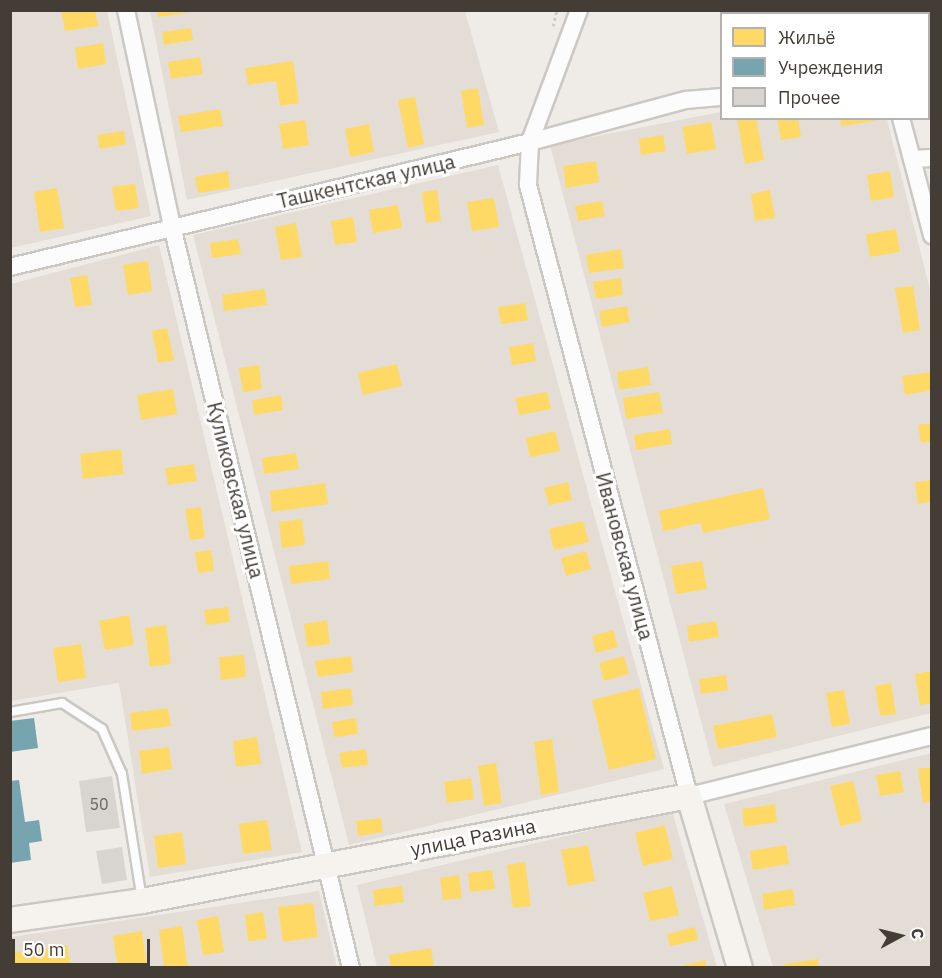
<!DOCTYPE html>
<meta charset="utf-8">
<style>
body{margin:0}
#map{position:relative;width:942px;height:978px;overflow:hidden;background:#efece8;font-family:"IBM Plex Sans",sans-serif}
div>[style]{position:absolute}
.residential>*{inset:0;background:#e3ddd6}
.homes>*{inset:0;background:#ffd966}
.public>*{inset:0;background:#76a5af}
.building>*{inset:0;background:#d8d5d1}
.path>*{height:3px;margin-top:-1.5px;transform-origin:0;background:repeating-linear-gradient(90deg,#cdcac7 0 3px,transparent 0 6px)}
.roads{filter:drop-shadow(2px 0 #cbc8c4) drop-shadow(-2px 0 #cbc8c4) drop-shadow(0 2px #cbc8c4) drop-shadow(0 -2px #cbc8c4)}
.lane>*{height:8px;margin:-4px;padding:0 4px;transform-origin:4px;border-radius:4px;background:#fdfcfc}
.street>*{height:16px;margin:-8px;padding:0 8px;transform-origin:8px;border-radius:8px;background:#fdfcfc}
.secondary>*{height:24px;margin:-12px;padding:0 12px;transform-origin:12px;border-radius:12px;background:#f6f3ee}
span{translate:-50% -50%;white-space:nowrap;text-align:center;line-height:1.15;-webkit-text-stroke:6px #fff;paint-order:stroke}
.number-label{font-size:16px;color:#6a645d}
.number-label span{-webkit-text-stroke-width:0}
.street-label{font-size:20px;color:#443d35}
.frame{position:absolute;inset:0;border:12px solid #443d35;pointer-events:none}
.legend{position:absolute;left:720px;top:12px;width:210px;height:108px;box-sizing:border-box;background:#fff;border:2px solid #b4b1ae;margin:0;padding:8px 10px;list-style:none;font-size:18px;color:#443d35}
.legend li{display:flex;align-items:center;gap:12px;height:30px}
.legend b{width:30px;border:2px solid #b4b1ae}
.north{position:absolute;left:870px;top:906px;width:60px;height:60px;-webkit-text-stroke:4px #fff;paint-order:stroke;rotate:83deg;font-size:16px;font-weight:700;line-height:24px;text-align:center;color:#443d35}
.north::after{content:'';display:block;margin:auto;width:21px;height:27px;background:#443d35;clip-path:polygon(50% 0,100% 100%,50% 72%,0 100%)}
.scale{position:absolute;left:12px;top:939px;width:138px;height:27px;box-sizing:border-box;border:3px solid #443d35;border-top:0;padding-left:8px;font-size:18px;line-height:21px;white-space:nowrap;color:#443d35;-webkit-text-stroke:4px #fff;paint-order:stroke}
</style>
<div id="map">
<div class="residential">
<div style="clip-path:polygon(10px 11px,107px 11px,151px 216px,11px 248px)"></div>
<div style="clip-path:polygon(150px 11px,465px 11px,499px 132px,187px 200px)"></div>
<div style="clip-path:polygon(721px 112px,722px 118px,887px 119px,931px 294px,931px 713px,713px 767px,550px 145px)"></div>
<div style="clip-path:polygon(498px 165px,664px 769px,349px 845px,193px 235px)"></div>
<div style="clip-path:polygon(159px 245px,302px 852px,150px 877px,119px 683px,11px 701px,11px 284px)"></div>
<div style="clip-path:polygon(931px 753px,931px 967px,773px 967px,724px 804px)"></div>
<div style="clip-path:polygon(672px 811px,717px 967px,377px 967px,357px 885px)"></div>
<div style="clip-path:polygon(319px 891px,337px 967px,11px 968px,11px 937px)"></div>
</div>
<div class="homes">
<div style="clip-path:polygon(61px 10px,95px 10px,98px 26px,65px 31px)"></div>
<div style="clip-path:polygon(157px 10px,190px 10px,190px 12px,158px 17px)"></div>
<div style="clip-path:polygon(191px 28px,193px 40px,164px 45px,162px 32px)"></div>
<div style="clip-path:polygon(103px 43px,106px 64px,78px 69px,75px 48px)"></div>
<div style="clip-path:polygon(200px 57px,203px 74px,171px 79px,168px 62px)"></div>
<div style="clip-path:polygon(293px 61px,299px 103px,280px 106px,276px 81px,248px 85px,245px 68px)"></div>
<div style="clip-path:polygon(478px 88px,484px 125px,467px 128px,461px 91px)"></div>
<div style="clip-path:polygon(415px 97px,424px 144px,408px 148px,398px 100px)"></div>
<div style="clip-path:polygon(220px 109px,223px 126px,181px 132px,178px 116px)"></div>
<div style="clip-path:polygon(737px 118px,756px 118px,764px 160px,745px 164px)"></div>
<div style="clip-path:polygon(777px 118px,798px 118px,801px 137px,781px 140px)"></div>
<div style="clip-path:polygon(840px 118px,875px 118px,875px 121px,841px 126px)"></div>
<div style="clip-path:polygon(305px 120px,309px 145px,283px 149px,279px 124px)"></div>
<div style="clip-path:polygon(711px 122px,716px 149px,687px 154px,682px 127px)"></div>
<div style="clip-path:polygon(369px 124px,374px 152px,350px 157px,345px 129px)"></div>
<div style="clip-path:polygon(124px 131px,126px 144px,100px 149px,97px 135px)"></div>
<div style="clip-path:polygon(663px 135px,666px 151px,641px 155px,639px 139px)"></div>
<div style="clip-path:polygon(596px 161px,599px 182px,566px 188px,563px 166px)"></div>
<div style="clip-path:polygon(228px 171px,230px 188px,198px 193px,195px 177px)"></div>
<div style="clip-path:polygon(890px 171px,894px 197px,871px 201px,867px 175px)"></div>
<div style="clip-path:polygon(135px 184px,139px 208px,116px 211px,112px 187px)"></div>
<div style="clip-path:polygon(57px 188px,64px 228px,40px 232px,34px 192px)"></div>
<div style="clip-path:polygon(437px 190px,441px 221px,426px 223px,422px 192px)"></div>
<div style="clip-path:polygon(770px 190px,775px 218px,755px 221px,751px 194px)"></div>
<div style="clip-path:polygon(494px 198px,499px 227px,472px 231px,467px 202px)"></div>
<div style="clip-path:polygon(602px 201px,605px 216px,578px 221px,575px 206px)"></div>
<div style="clip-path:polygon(398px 205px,402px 228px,373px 233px,369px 210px)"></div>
<div style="clip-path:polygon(353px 217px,357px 242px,335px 245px,331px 221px)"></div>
<div style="clip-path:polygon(296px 223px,302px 257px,281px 260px,275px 227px)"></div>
<div style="clip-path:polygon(896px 229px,900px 252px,870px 257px,866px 234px)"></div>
<div style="clip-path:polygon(238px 239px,241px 254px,212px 258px,210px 243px)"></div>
<div style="clip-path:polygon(621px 249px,624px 268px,589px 273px,586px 255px)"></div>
<div style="clip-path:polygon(148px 261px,152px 291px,128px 295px,123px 265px)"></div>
<div style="clip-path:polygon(87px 275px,92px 305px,75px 307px,70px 278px)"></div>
<div style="clip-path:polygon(621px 278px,623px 295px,596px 299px,593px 282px)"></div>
<div style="clip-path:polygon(913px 286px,920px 330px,903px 333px,895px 288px)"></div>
<div style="clip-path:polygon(265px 289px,267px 305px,224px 311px,222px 295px)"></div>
<div style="clip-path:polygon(525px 303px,528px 320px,501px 324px,498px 307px)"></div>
<div style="clip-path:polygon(627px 306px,630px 322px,602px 327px,599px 311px)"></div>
<div style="clip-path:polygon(167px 328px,174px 360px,158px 363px,152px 331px)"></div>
<div style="clip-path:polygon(533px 343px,536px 361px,512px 365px,509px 347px)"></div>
<div style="clip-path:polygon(397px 364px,402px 386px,363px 395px,358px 373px)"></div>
<div style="clip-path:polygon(259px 365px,262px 389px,243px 392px,239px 368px)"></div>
<div style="clip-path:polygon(648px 367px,651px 385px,619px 390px,617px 372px)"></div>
<div style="clip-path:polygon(932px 372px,932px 390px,905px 395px,902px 376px)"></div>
<div style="clip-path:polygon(173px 389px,177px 414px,141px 420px,137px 395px)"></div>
<div style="clip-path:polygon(547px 392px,551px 409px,519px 415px,515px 398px)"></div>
<div style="clip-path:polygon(659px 392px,663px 413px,626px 419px,623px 398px)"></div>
<div style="clip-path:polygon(281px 395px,283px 410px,254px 415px,252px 400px)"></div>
<div style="clip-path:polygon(932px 423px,932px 441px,921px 443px,918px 425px)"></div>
<div style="clip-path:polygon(670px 429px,672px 444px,636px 450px,634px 435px)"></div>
<div style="clip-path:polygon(555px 431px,560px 451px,530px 457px,526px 438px)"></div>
<div style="clip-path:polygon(121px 449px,124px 474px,83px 479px,80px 454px)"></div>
<div style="clip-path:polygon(296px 453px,299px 469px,264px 474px,262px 458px)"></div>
<div style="clip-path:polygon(194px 464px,197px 481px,168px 485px,165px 468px)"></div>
<div style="clip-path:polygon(932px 480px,932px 501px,918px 504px,915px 482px)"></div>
<div style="clip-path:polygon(568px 482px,572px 500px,549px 505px,544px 488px)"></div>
<div style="clip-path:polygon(325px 483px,328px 504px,272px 512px,270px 491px)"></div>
<div style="clip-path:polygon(763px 488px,770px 519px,703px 533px,701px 523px,663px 531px,659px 511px)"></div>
<div style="clip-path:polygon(201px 507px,205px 538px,190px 540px,185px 509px)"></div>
<div style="clip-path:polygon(302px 519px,305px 545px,282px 548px,279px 522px)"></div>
<div style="clip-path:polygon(583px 521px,589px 542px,554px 550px,549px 529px)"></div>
<div style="clip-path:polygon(211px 550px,214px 571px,198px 573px,195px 552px)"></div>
<div style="clip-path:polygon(586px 551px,591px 569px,566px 576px,561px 558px)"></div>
<div style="clip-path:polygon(328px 561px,330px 579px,291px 584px,289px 566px)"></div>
<div style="clip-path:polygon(702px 561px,707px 589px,676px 594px,671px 566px)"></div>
<div style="clip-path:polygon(228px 607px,230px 622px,206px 625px,204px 610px)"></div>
<div style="clip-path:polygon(129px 615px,134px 645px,105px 650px,99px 621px)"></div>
<div style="clip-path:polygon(327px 620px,330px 644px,307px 647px,304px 624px)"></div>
<div style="clip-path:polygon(716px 621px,719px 637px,689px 642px,687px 626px)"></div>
<div style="clip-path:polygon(166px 625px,171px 664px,150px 667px,145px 628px)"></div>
<div style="clip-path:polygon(613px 630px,618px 647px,596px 653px,592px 636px)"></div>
<div style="clip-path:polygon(81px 644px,86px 678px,58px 682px,53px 648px)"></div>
<div style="clip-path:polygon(244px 655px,246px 677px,221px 680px,219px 657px)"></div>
<div style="clip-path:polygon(351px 656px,353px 672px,318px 677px,315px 661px)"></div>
<div style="clip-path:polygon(624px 656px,629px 674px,604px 681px,599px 663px)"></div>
<div style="clip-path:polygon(932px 671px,932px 703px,920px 705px,915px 674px)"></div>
<div style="clip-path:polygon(726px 675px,728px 690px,701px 694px,699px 679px)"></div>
<div style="clip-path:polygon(891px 683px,896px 714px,880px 716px,875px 686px)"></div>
<div style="clip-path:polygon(351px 688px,353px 705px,323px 709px,321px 692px)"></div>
<div style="clip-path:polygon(639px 688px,656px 759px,609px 770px,592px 700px)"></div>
<div style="clip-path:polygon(844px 690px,850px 724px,832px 727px,826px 693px)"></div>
<div style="clip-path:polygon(168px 708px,171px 726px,132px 731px,130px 713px)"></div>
<div style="clip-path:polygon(772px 714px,777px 737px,718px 749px,713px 726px)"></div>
<div style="clip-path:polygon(356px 718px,358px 734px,334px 737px,332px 722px)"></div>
<div style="clip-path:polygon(257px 737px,261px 764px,236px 767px,233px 741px)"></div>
<div style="clip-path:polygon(552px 739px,559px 792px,541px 795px,534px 742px)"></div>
<div style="clip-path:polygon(169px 747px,172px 769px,142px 774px,139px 751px)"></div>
<div style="clip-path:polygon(366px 749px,368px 765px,342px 768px,339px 753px)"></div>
<div style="clip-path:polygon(496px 763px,502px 803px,484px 806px,478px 766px)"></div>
<div style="clip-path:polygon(932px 767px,932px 801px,923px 803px,918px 769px)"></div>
<div style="clip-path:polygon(900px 771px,904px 792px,880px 796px,876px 775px)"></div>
<div style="clip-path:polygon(471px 778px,474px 799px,447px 803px,444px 782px)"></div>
<div style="clip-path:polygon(853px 781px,862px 821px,840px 826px,830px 786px)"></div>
<div style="clip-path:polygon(775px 804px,777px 822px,744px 827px,742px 809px)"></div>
<div style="clip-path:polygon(381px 818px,383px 832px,358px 836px,356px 821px)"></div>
<div style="clip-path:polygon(267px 820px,272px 850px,243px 854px,239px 824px)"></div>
<div style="clip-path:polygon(665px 825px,673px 859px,643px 866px,635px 833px)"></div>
<div style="clip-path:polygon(182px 832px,186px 864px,158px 868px,154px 836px)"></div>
<div style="clip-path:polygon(588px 845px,595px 881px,568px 886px,561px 850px)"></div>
<div style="clip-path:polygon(786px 845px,789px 864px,753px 870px,750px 851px)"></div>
<div style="clip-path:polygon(525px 862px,531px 906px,513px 908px,507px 865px)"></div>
<div style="clip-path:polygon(492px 870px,495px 889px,470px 892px,468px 873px)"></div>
<div style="clip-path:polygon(459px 875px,462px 898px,443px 900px,440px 878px)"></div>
<div style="clip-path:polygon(402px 886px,404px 902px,375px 906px,373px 890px)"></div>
<div style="clip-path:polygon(672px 886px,679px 915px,650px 921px,643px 893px)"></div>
<div style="clip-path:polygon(793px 889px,795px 905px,764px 910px,762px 894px)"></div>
<div style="clip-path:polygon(313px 903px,318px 937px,283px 942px,278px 907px)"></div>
<div style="clip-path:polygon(263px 912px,267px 939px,248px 941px,245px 915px)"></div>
<div style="clip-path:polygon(218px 916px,224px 952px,203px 955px,197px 920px)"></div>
<div style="clip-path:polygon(182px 926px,188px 968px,164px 968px,159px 930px)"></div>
<div style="clip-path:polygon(695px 927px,698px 940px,670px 946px,667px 934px)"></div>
<div style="clip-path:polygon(142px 931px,147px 968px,118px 968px,113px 936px)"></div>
<div style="clip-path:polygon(67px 945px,71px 968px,10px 968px,10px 953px)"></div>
<div style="clip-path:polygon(431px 948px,434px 968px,391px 968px,389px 955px)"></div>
<div style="clip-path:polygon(818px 959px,819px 968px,785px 968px,784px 964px)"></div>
<div style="clip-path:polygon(705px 960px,707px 968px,678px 968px,678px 967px)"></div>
</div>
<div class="public">
<div style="clip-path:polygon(34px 718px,38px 748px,10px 752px,10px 721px)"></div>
<div style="clip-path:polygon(19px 780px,25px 822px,39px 820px,42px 841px,29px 843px,31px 860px,10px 863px,10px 781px)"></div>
</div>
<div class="building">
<div style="clip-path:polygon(112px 776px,120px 828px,86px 832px,79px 781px)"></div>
<div style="clip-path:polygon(122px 847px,127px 880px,102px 884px,96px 851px)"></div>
</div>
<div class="path">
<div style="left:553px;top:26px;width:16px;rotate:-76deg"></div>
</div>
<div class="roads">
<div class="lane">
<div style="left:10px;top:712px;width:53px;rotate:-9.8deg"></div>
<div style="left:62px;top:703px;width:48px;rotate:33deg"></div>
<div style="left:102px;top:729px;width:49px;rotate:66deg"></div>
<div style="left:122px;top:774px;width:128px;rotate:81deg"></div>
</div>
<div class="street">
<div style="left:126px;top:10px;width:221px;rotate:78deg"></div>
<div style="left:172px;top:226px;width:763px;rotate:76.44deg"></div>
<div style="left:579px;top:10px;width:141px;rotate:110.4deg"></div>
<div style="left:530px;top:142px;width:43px;rotate:92.7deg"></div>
<div style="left:528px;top:185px;width:632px;rotate:75.24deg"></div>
<div style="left:689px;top:796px;width:250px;rotate:-13.9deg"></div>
<div style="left:901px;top:118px;width:42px;rotate:75deg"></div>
<div style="left:912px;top:159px;width:20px;rotate:-3deg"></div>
<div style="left:912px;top:159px;width:79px;rotate:75.3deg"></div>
<div style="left:10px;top:267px;width:535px;rotate:-13.52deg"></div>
<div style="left:530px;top:142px;width:162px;rotate:-15.1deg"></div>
<div style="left:686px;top:100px;width:36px;rotate:-5deg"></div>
</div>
<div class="secondary">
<div style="left:10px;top:920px;width:133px;rotate:-8.2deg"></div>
<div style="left:142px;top:901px;width:557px;rotate:-10.87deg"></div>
<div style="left:689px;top:796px;width:179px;rotate:73.5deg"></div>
</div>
</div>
<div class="number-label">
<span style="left:99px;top:804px">50</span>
</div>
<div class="street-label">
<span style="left:366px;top:181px;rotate:-13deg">Ташкентская улица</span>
<span style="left:236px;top:490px;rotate:76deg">Куликовская улица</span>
<span style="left:625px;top:556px;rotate:75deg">Ивановская улица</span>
<span style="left:473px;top:837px;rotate:-11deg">улица Разина</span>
</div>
<div class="frame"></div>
<ul class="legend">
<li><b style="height:16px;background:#ffd966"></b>Жильё</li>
<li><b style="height:16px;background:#76a5af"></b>Учреждения</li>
<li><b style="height:16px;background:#d8d5d1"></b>Прочее</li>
</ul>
<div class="north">С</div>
<div class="scale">50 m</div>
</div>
